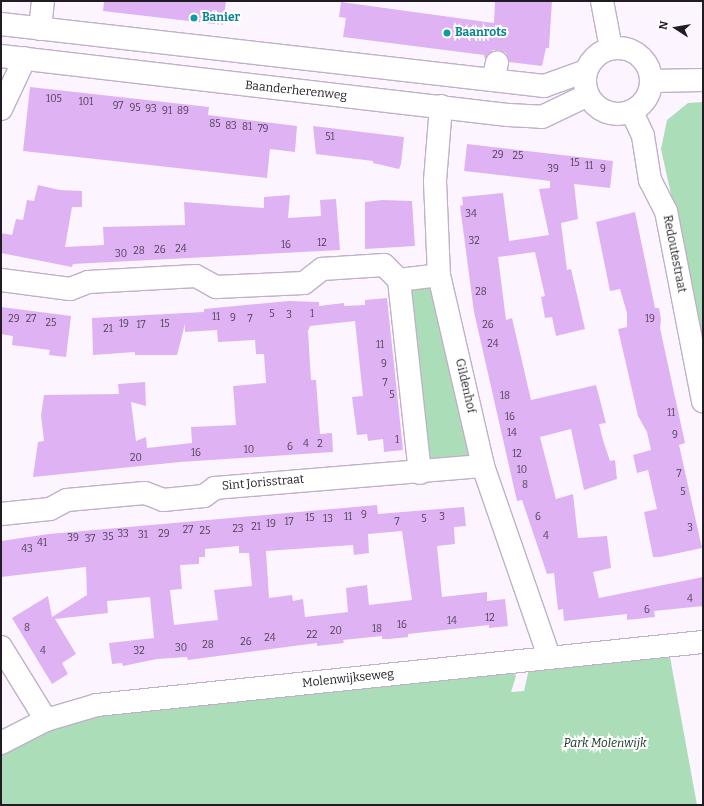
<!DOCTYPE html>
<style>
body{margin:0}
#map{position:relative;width:704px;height:806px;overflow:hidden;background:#fcf5ff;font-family:Bitter,serif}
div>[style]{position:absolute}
.green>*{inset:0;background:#acddb9}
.building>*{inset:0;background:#dfb3f3}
.roads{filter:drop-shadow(1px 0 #c0b0c8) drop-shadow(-1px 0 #c0b0c8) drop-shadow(0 1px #c0b0c8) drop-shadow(0 -1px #c0b0c8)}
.street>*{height:22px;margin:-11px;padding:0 11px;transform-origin:11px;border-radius:11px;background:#fff}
.secondary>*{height:22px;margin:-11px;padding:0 11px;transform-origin:11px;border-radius:11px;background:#fff}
.secondary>.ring{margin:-11px;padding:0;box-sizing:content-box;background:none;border:22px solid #fff;border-radius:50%}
.dots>*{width:11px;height:11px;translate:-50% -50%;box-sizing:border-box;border:2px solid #fff;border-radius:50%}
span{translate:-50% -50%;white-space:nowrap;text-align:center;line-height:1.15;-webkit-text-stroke:4px #fff;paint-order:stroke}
.number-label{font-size:10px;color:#504158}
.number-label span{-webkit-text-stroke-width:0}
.culture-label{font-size:12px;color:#0d838f;font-weight:700}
.left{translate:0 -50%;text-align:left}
.street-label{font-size:12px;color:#211b24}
.park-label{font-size:12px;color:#12301c;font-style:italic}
.frame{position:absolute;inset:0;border:2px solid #211b24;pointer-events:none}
.north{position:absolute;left:656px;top:8px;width:40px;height:40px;-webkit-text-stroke:3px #fff;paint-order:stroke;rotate:282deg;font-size:11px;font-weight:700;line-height:16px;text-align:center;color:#211b24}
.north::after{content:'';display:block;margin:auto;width:14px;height:18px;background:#211b24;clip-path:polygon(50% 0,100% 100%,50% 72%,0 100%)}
</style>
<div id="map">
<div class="green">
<div style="clip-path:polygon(703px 102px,703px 340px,661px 149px,667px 120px,688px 103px)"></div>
<div style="clip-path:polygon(435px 280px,472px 460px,428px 466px,404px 283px)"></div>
<div style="clip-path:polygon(670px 657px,697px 805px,1px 805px,1px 752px,69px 718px,513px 672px,516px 676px,511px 692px,524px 691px,529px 669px)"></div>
</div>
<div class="building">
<div style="clip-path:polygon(104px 1px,226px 1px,223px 25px,103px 11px)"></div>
<div style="clip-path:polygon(495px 1px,552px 1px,549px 48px,546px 48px,542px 66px,509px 62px,506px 53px,499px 50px,493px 50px,485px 59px,484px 55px,343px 37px,346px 18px,339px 17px,341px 2px,494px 23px)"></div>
<div style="clip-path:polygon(30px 87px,209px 107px,208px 115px,297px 126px,295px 152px,270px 149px,267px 178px,23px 151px)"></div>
<div style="clip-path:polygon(313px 126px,404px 137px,401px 164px,399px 169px,373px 163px,373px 161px,316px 154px)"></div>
<div style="clip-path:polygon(467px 144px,613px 161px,610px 188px,574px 184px,578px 219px,561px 223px,567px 270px,571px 269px,585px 329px,556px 336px,552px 317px,545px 318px,541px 297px,545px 296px,535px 252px,498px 257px,506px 320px,512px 318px,531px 400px,596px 385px,606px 423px,599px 424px,603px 440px,610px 461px,615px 460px,617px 479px,584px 490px,571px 429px,540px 437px,556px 499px,573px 494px,578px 538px,607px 536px,611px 568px,593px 572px,599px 598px,703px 577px,703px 606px,654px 611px,655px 617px,627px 620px,627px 614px,564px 621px,563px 609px,558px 610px,554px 573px,547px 574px,522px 500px,517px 501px,474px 312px,460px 206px,463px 205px,462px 197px,503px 193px,509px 241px,549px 235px,539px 189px,550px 188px,550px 181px,464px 171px)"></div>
<div style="clip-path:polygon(38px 185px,60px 190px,82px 191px,82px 207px,72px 207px,65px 247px,104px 245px,103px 227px,185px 225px,184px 202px,264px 208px,264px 197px,290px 195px,288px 218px,321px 216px,320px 200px,336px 199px,340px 250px,73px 264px,72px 267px,1px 253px,1px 233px,12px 235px,16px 219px,23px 220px,27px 200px,34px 201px)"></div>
<div style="clip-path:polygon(382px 200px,412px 201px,415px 246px,365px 249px,365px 202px)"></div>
<div style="clip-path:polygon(635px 212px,655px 308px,659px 308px,661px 319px,660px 328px,685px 443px,679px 445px,702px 548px,660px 557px,653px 557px,644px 512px,657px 509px,648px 470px,637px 473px,633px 455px,651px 450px,647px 432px,638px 416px,618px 329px,627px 327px,627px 313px,620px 289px,610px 291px,596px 222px)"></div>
<div style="clip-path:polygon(387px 298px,403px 450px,384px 452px,383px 439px,368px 441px,367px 434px,357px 435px,352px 397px,363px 396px,355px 321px,310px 326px,308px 331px,311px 380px,316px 380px,320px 434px,332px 433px,333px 452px,180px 462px,33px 477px,38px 442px,44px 441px,41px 415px,44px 395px,119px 394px,118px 384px,145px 382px,146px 406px,131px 402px,136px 441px,146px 437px,147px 448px,192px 443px,191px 427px,236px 425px,233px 386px,266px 383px,264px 354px,256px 354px,255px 340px,218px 342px,217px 330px,185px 332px,185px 324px,177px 355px,135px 355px,135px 352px,93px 355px,92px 318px,204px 312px,204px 309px,289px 301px,319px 302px,319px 306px,344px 303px,344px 306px,365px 305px,365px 300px)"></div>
<div style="clip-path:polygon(1px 307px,71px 316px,66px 357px,49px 355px,50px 350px,12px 345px,13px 336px,1px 334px)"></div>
<div style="clip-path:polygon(evenodd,377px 505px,378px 514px,464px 507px,466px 526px,454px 527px,455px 544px,437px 546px,442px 597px,487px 592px,487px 601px,505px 599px,508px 626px,489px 628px,489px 625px,408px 634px,408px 637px,389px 639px,382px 639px,382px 636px,343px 640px,344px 643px,317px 646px,317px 643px,188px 660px,187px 657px,157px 659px,123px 666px,122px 663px,112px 664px,109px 643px,154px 638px,150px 597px,107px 601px,108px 613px,55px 619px,76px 654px,62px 663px,68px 674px,52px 684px,12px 618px,48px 596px,52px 617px,87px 595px,86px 567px,1px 577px,1px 541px,49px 534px,377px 505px,402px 531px,412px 600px,369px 605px,367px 585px,346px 588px,348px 612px,305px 617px,303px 599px,293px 601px,292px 595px,269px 598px,266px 551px,353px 545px,354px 555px,369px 553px,368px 534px,402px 531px,377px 505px,239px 546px,239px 553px,249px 553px,252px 586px,214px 590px,218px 620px,174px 625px,170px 590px,182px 589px,180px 565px,199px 564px,199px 557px,205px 557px,205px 549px,239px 546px)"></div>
</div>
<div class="roads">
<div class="street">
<div style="left:1px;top:24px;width:547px;rotate:6.51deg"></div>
<div style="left:544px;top:86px;width:45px;rotate:-19.7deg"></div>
<div style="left:40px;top:29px;width:27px;rotate:-84deg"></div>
<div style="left:1px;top:56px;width:510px;rotate:6.64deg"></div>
<div style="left:508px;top:115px;width:34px;rotate:3deg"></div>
<div style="left:542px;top:117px;width:51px;rotate:-25.6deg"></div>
<div style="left:493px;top:80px;width:18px;rotate:-77deg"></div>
<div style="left:441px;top:106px;width:75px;rotate:94.6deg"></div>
<div style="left:435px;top:181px;width:94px;rotate:87.6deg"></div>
<div style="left:439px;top:275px;width:196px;rotate:77deg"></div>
<div style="left:483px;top:466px;width:202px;rotate:70.9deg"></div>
<div style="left:1px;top:109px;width:56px;rotate:-64.8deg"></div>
<div style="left:632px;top:112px;width:26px;rotate:65deg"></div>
<div style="left:643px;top:136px;width:45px;rotate:81deg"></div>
<div style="left:650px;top:180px;width:35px;rotate:63deg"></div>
<div style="left:666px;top:211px;width:194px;rotate:79deg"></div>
<div style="left:1px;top:280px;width:70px;rotate:7.4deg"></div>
<div style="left:70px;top:289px;width:19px;rotate:-21deg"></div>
<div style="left:88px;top:282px;width:108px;rotate:-3.2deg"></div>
<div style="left:196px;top:276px;width:23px;rotate:29deg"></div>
<div style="left:216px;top:287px;width:88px;rotate:-2.6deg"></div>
<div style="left:304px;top:283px;width:23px;rotate:-38deg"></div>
<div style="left:322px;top:269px;width:62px;rotate:-3.7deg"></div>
<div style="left:384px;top:265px;width:21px;rotate:45deg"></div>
<div style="left:399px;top:280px;width:40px;rotate:-7.1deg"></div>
<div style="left:399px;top:280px;width:194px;rotate:83.8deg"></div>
<div style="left:1px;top:514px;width:49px;rotate:-5.8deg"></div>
<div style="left:50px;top:509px;width:19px;rotate:-28deg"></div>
<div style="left:67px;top:500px;width:78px;rotate:-5.1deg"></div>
<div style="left:145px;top:493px;width:19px;rotate:21deg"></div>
<div style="left:163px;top:500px;width:41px;rotate:-5.6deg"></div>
<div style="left:204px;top:496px;width:14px;rotate:-36deg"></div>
<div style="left:215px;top:488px;width:269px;rotate:-4.7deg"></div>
<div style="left:1px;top:647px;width:86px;rotate:58.3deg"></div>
<div style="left:1px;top:743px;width:51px;rotate:-27.1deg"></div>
<div style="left:46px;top:720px;width:53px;rotate:-16.4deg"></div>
<div style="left:97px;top:705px;width:609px;rotate:-5.94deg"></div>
</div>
<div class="secondary">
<div style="left:602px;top:1px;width:48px;rotate:79.2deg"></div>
<div class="ring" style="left:585px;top:48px;width:44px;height:44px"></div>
<div style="left:652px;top:81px;width:51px;rotate:-1.1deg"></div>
</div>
</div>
<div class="dots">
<div style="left:194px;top:18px;background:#0f9aa8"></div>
<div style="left:447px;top:33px;background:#0f9aa8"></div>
</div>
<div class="number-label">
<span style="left:54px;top:100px">105</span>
<span style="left:86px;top:103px">101</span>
<span style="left:118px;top:107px">97</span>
<span style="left:135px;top:109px">95</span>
<span style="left:151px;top:110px">93</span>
<span style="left:167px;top:112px">91</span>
<span style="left:183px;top:112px">89</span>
<span style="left:215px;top:125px">85</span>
<span style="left:231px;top:127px">83</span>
<span style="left:247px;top:128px">81</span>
<span style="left:263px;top:130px">79</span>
<span style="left:330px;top:138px">51</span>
<span style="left:498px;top:156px">29</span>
<span style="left:518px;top:157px">25</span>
<span style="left:575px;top:164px">15</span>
<span style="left:589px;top:167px">11</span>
<span style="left:553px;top:170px">39</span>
<span style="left:603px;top:170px">9</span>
<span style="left:471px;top:215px">34</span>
<span style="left:474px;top:242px">32</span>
<span style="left:322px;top:244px">12</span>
<span style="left:286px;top:246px">16</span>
<span style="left:181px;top:250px">24</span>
<span style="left:160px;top:251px">26</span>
<span style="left:139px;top:252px">28</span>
<span style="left:121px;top:255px">30</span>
<span style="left:481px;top:293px">28</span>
<span style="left:272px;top:315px">5</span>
<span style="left:312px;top:315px">1</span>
<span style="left:289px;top:316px">3</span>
<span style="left:216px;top:318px">11</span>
<span style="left:233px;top:319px">9</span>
<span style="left:14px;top:320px">29</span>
<span style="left:31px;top:320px">27</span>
<span style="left:250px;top:320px">7</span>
<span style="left:650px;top:320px">19</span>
<span style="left:51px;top:324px">25</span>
<span style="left:124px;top:325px">19</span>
<span style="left:165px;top:325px">15</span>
<span style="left:141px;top:326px">17</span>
<span style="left:488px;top:326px">26</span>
<span style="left:108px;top:330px">21</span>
<span style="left:493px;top:345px">24</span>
<span style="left:380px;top:346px">11</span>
<span style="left:384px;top:365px">9</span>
<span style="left:385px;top:384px">7</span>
<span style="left:392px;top:396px">5</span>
<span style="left:505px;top:397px">18</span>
<span style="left:671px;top:414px">11</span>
<span style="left:510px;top:418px">16</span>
<span style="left:512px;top:434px">14</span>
<span style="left:675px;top:436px">9</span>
<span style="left:397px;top:441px">1</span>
<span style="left:306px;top:445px">4</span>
<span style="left:320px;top:445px">2</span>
<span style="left:290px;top:448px">6</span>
<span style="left:249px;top:451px">10</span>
<span style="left:196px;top:454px">16</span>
<span style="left:517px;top:455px">12</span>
<span style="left:136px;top:459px">20</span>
<span style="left:522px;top:471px">10</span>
<span style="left:679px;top:475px">7</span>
<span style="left:525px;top:486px">8</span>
<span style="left:683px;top:493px">5</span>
<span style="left:364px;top:516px">9</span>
<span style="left:348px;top:518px">11</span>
<span style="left:442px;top:518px">3</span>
<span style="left:538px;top:518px">6</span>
<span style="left:310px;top:519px">15</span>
<span style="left:328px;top:520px">13</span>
<span style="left:424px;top:520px">5</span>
<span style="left:289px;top:523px">17</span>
<span style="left:397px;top:523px">7</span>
<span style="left:271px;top:525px">19</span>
<span style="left:256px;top:528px">21</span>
<span style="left:690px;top:529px">3</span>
<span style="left:238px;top:530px">23</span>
<span style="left:188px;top:531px">27</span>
<span style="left:205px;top:532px">25</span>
<span style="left:123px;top:535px">33</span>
<span style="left:164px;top:535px">29</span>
<span style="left:143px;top:536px">31</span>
<span style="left:546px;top:537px">4</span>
<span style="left:108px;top:538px">35</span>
<span style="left:73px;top:539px">39</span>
<span style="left:90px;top:540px">37</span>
<span style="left:42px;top:544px">41</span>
<span style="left:27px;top:550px">43</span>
<span style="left:690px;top:600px">4</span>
<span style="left:647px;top:611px">6</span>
<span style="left:490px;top:619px">12</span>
<span style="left:452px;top:622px">14</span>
<span style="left:402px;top:626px">16</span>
<span style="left:27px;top:629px">8</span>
<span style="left:377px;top:630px">18</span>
<span style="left:336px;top:632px">20</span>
<span style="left:312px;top:636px">22</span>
<span style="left:270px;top:639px">24</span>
<span style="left:246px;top:643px">26</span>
<span style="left:208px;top:646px">28</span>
<span style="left:181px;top:649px">30</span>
<span style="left:43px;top:652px">4</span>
<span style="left:139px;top:652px">32</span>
</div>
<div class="culture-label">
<span class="left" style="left:202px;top:18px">Banier</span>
<span class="left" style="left:455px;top:33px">Baanrots</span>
</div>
<div class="street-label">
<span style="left:296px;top:91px;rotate:6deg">Baanderherenweg</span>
<span style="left:674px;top:254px;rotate:79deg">Redoutestraat</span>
<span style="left:465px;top:386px;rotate:77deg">Gildenhof</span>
<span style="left:263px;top:483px;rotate:-5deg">Sint Jorisstraat</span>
<span style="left:348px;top:679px;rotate:-6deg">Molenwijkseweg</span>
</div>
<div class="park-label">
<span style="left:605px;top:744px">Park Molenwijk</span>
</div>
<div class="frame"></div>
<div class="north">N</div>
</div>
